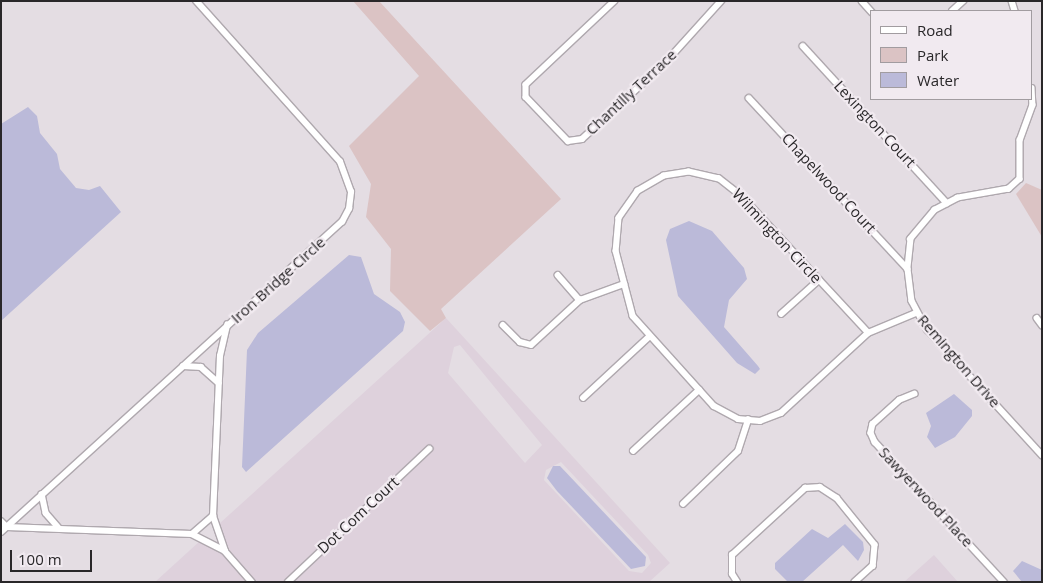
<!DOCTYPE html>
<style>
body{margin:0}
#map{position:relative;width:1043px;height:583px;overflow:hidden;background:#e4dde3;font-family:"Open Sans",sans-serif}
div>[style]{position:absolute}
.built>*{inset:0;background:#ded1dc}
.green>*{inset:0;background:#dbc3c4}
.water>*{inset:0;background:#bbbad9}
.roads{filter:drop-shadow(1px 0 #afa8ae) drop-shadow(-1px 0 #afa8ae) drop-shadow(0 1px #afa8ae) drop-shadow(0 -1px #afa8ae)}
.minor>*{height:5.5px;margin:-2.75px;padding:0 2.75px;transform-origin:2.75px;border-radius:2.75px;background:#fff}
span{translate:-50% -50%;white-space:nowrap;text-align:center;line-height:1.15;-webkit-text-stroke:4.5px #f1eaf0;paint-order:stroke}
.street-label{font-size:15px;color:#292729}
.frame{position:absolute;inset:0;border:2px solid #292729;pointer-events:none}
.legend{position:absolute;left:870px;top:10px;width:162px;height:90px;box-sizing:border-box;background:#f1eaf0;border:1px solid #a19ca0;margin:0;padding:6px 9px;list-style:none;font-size:15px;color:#292729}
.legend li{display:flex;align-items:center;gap:10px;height:25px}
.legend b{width:25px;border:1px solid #a19ca0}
.scale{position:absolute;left:10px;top:550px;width:82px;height:22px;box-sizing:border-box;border:2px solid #292729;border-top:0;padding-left:6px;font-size:15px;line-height:18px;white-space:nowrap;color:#292729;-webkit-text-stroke:4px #f1eaf0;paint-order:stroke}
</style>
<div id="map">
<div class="built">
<div style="clip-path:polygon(evenodd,446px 318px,670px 563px,649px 582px,292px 582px,433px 449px,429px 445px,284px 582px,256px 582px,231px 553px,219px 524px,446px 318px,460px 345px,542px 445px,525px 463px,448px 373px,454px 347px,460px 345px,446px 318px,561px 462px,648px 555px,651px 563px,642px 573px,629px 571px,544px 480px,546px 470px,561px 462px)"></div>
<div style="clip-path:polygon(200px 541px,222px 553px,248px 582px,155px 582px)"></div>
<div style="clip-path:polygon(934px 555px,958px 582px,904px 582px)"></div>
</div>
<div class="green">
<div style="clip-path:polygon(353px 1px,379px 1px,561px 199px,441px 309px,446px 318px,430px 331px,390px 291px,391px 249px,366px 217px,371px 184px,349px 146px,419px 76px)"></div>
<div style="clip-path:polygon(1026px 183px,1042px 190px,1042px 237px,1016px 194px)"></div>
</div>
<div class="water">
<div style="clip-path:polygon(28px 107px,37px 116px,40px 133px,57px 154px,60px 169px,76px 188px,89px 190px,100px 186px,121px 212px,1px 321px,1px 124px)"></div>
<div style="clip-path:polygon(689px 221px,712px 231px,744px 268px,747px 279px,729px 300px,724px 327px,758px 366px,760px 369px,755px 374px,737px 363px,678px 296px,666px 240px,670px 229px)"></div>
<div style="clip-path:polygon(349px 255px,361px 257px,374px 294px,400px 312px,405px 322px,403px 331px,246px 472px,242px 467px,247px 350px,258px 333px)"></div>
<div style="clip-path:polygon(954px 394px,972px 410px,972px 416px,955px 437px,935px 448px,927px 437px,931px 426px,926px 413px)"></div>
<div style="clip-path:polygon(553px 466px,560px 466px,646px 557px,645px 566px,631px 569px,557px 491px,547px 478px)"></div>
<div style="clip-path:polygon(845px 524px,863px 542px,864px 550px,858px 561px,843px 545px,802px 582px,788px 582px,775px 569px,775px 563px,812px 529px,828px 538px)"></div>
<div style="clip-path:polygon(1022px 561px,1042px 570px,1042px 582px,1022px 582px,1013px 571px)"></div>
</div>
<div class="roads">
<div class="minor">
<div style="left:615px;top:1px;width:122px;rotate:136.7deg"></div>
<div style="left:526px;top:85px;width:12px;rotate:90deg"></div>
<div style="left:526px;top:97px;width:61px;rotate:46.3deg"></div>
<div style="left:568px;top:141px;width:14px;rotate:-8deg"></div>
<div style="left:582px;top:139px;width:113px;rotate:-42.5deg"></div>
<div style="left:665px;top:63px;width:84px;rotate:-47.9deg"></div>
<div style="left:862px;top:1px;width:15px;rotate:48deg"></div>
<div style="left:1012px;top:1px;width:10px;rotate:73deg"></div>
<div style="left:952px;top:11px;width:15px;rotate:-42deg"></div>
<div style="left:803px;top:46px;width:213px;rotate:47.5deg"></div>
<div style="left:1032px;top:88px;width:17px;rotate:87deg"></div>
<div style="left:1033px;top:105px;width:37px;rotate:110deg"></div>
<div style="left:1020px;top:140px;width:39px;rotate:90deg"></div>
<div style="left:1020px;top:179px;width:15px;rotate:138deg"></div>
<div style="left:1009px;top:189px;width:52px;rotate:170deg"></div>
<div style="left:958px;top:198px;width:26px;rotate:152deg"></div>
<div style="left:935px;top:210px;width:38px;rotate:130deg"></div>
<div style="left:911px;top:239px;width:30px;rotate:96deg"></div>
<div style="left:908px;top:269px;width:32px;rotate:83deg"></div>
<div style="left:912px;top:301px;width:32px;rotate:62deg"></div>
<div style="left:927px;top:329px;width:171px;rotate:47.6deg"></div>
<div style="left:749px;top:98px;width:233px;rotate:47.1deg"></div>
<div style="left:558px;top:275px;width:33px;rotate:49deg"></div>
<div style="left:781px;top:314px;width:51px;rotate:-41.8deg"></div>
<div style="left:1037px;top:318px;width:9px;rotate:54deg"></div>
<div style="left:503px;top:325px;width:24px;rotate:45deg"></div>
<div style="left:520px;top:342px;width:11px;rotate:15deg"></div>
<div style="left:531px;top:345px;width:67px;rotate:-42.6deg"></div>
<div style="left:580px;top:300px;width:47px;rotate:-20deg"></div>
<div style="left:868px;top:333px;width:187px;rotate:-132.8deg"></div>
<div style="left:741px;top:196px;width:28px;rotate:-142deg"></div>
<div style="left:719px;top:179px;width:31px;rotate:-167deg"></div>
<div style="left:689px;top:172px;width:25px;rotate:171deg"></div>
<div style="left:664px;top:176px;width:30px;rotate:150deg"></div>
<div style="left:638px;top:191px;width:33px;rotate:125deg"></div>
<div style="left:619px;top:218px;width:33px;rotate:95deg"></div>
<div style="left:616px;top:251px;width:67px;rotate:75.3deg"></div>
<div style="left:633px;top:316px;width:121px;rotate:48deg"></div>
<div style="left:714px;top:406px;width:27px;rotate:28deg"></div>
<div style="left:738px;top:419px;width:22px;rotate:5deg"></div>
<div style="left:760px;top:421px;width:22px;rotate:-21deg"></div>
<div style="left:781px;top:413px;width:118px;rotate:-42.6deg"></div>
<div style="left:868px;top:333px;width:52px;rotate:-22.6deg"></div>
<div style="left:183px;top:366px;width:18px;rotate:3deg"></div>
<div style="left:201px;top:367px;width:24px;rotate:42deg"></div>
<div style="left:915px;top:394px;width:16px;rotate:158deg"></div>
<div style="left:900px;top:400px;width:36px;rotate:138deg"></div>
<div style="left:873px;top:424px;width:9px;rotate:103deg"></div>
<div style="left:871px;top:433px;width:10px;rotate:66deg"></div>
<div style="left:875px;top:442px;width:190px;rotate:47.3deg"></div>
<div style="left:583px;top:398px;width:91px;rotate:-42.8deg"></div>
<div style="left:633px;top:451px;width:90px;rotate:-42.7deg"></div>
<div style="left:42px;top:494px;width:19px;rotate:78deg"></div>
<div style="left:46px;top:513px;width:20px;rotate:49deg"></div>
<div style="left:683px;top:504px;width:76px;rotate:-43.9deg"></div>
<div style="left:738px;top:451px;width:33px;rotate:-72deg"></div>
<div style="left:1px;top:521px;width:8px;rotate:45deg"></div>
<div style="left:7px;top:527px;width:185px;rotate:2.2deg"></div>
<div style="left:192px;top:534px;width:37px;rotate:27deg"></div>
<div style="left:225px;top:551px;width:41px;rotate:48.9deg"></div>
<div style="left:1px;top:532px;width:461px;rotate:-42.3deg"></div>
<div style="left:342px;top:222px;width:15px;rotate:-62deg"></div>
<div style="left:349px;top:209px;width:17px;rotate:-83deg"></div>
<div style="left:351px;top:192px;width:32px;rotate:-110deg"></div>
<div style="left:340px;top:162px;width:216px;rotate:-131.8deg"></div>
<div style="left:192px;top:534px;width:28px;rotate:-41deg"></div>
<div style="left:225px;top:551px;width:37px;rotate:-109deg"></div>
<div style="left:213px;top:516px;width:160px;rotate:-87.5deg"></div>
<div style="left:220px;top:356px;width:32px;rotate:-77deg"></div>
<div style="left:288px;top:582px;width:194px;rotate:-43.3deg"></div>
<div style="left:737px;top:582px;width:9px;rotate:-122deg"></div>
<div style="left:732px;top:574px;width:19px;rotate:-90deg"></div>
<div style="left:732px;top:555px;width:99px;rotate:-42.5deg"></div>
<div style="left:805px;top:488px;width:15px;rotate:-4deg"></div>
<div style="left:820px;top:487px;width:20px;rotate:33deg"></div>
<div style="left:837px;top:498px;width:60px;rotate:51deg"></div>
<div style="left:875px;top:545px;width:21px;rotate:95deg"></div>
<div style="left:873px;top:566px;width:24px;rotate:138deg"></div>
</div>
</div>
<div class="street-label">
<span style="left:631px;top:92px;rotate:-43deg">Chantilly Terrace</span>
<span style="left:875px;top:124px;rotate:47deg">Lexington Court</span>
<span style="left:829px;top:183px;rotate:47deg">Chapelwood Court</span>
<span style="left:777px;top:236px;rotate:47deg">Wilmington Circle</span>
<span style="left:278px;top:280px;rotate:-42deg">Iron Bridge Circle</span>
<span style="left:959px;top:361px;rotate:49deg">Remington Drive</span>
<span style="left:926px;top:497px;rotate:47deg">Sawyerwood Place</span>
<span style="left:358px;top:515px;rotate:-43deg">Dot Com Court</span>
</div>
<div class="frame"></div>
<ul class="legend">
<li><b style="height:6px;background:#fff"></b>Road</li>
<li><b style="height:14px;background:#dbc3c4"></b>Park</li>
<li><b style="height:14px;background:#bbbad9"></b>Water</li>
</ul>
<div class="scale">100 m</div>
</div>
